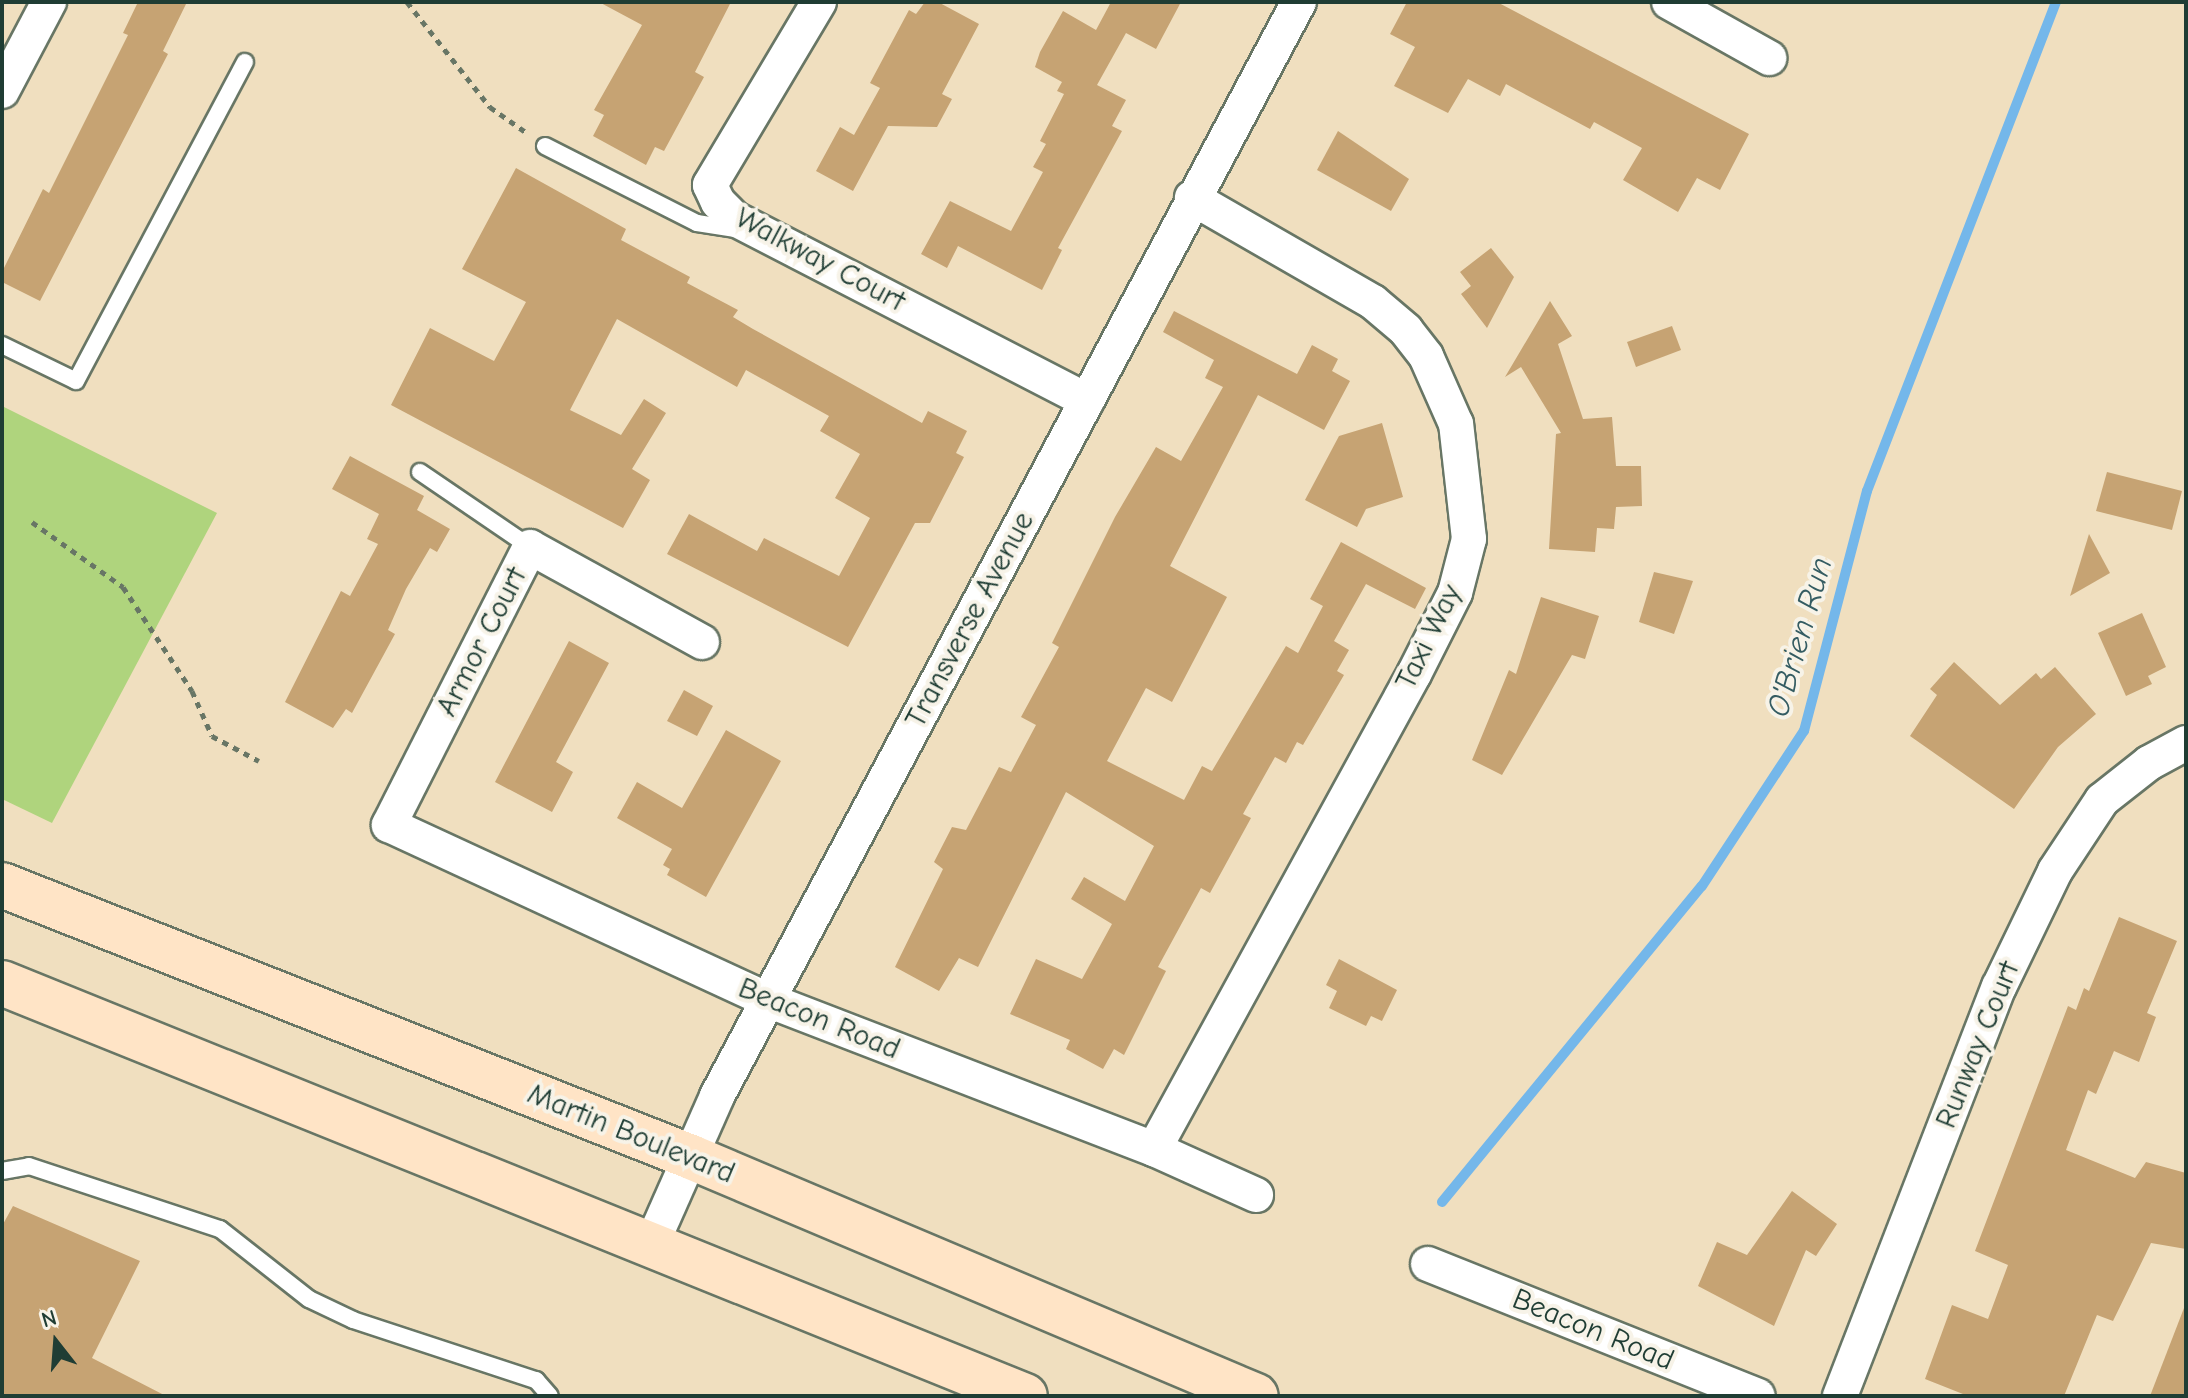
<!DOCTYPE html>
<style>
body{margin:0}
#map{position:relative;width:2188px;height:1398px;overflow:hidden;background:#f0dfbf;font-family:"Comic Neue",sans-serif}
div>[style]{position:absolute}
.green>*{inset:0;background:#afd47d}
.stream>*{height:10px;margin:-5px;padding:0 5px;transform-origin:5px;border-radius:5px;background:#74b7ea}
.building>*{inset:0;background:#c6a373}
.path>*{height:5px;margin-top:-2.5px;transform-origin:0;background:repeating-linear-gradient(90deg,#687665 0 6px,transparent 0 12px)}
.roads{filter:drop-shadow(2px 0 #687665) drop-shadow(-2px 0 #687665) drop-shadow(0 2px #687665) drop-shadow(0 -2px #687665)}
.service>*{height:16px;margin:-8px;padding:0 8px;transform-origin:8px;border-radius:8px;background:#fff}
.minor>*{height:34px;margin:-17px;padding:0 17px;transform-origin:17px;border-radius:17px;background:#fff}
.secondary>*{height:44px;margin:-22px;padding:0 22px;transform-origin:22px;border-radius:22px;background:#ffe4c6}
span{translate:-50% -50%;white-space:nowrap;text-align:center;line-height:1.15;-webkit-text-stroke:8px #f7f3e8;paint-order:stroke}
.street-label{font-size:30px;color:#1f3d34}
.water-label{font-size:32px;color:#345c62;font-style:italic}
.frame{position:absolute;inset:0;border:4px solid #1f3d34;pointer-events:none}
.north{position:absolute;left:16px;top:1302px;width:80px;height:80px;-webkit-text-stroke:6px #f7f3e8;paint-order:stroke;rotate:343deg;font-size:22px;font-weight:700;line-height:32px;text-align:center;color:#1f3d34}
.north::after{content:'';display:block;margin:auto;width:28px;height:36px;background:#1f3d34;clip-path:polygon(50% 0,100% 100%,50% 72%,0 100%)}
</style>
<div id="map">
<div class="green">
<div style="clip-path:polygon(2px 406px,217px 513px,52px 823px,2px 799px)"></div>
</div>
<div class="stream">
<div style="left:1442px;top:1202px;width:409px;rotate:-50.6deg"></div>
<div style="left:1702px;top:886px;width:186px;rotate:-56.7deg"></div>
<div style="left:1804px;top:731px;width:248px;rotate:-75.3deg"></div>
<div style="left:1867px;top:491px;width:524px;rotate:-68.87deg"></div>
</div>
<div class="building">
<div style="clip-path:polygon(138px 2px,187px 2px,163px 51px,168px 54px,40px 301px,2px 282px,2px 272px,43px 189px,49px 193px,128px 35px,123px 33px)"></div>
<div style="clip-path:polygon(599px 2px,731px 2px,695px 72px,704px 77px,664px 151px,655px 147px,646px 165px,593px 136px,604px 115px,594px 110px,642px 25px)"></div>
<div style="clip-path:polygon(925px 2px,938px 2px,979px 24px,942px 94px,952px 99px,937px 127px,888px 126px,853px 191px,816px 171px,840px 127px,854px 135px,880px 88px,870px 83px,909px 10px,916px 14px)"></div>
<div style="clip-path:polygon(1111px 2px,1181px 2px,1156px 49px,1126px 33px,1097px 85px,1126px 100px,1112px 126px,1122px 131px,1058px 248px,1062px 250px,1042px 290px,958px 246px,947px 268px,921px 254px,950px 201px,1011px 231px,1043px 172px,1033px 167px,1046px 144px,1040px 141px,1064px 94px,1057px 91px,1062px 82px,1035px 67px,1040px 52px,1063px 11px,1096px 30px)"></div>
<div style="clip-path:polygon(1407px 2px,1497px 2px,1749px 134px,1720px 190px,1697px 178px,1678px 212px,1623px 180px,1642px 148px,1594px 122px,1590px 129px,1506px 84px,1500px 96px,1468px 79px,1448px 113px,1394px 86px,1415px 47px,1390px 34px)"></div>
<div style="clip-path:polygon(1338px 131px,1409px 179px,1391px 211px,1317px 170px)"></div>
<div style="clip-path:polygon(516px 168px,626px 229px,621px 240px,690px 277px,687px 283px,738px 310px,733px 317px,753px 329px,922px 423px,928px 411px,967px 431px,956px 453px,964px 457px,930px 523px,915px 523px,848px 647px,667px 554px,689px 514px,757px 551px,764px 538px,839px 576px,870px 518px,835px 498px,860px 454px,820px 431px,829px 416px,746px 370px,737px 387px,617px 319px,570px 410px,621px 435px,644px 399px,666px 413px,632px 469px,650px 480px,623px 528px,391px 405px,430px 328px,494px 361px,526px 302px,462px 269px)"></div>
<div style="clip-path:polygon(1491px 248px,1514px 277px,1487px 328px,1461px 294px,1471px 286px,1460px 272px)"></div>
<div style="clip-path:polygon(1550px 301px,1572px 336px,1558px 344px,1583px 419px,1612px 417px,1616px 466px,1641px 466px,1642px 506px,1616px 507px,1614px 529px,1597px 528px,1595px 552px,1549px 549px,1556px 434px,1561px 433px,1521px 367px,1505px 377px)"></div>
<div style="clip-path:polygon(1174px 311px,1297px 374px,1312px 345px,1338px 359px,1332px 371px,1350px 381px,1324px 430px,1258px 395px,1170px 566px,1227px 597px,1172px 702px,1146px 688px,1107px 761px,1184px 800px,1202px 766px,1212px 771px,1286px 646px,1298px 653px,1323px 606px,1310px 599px,1341px 542px,1426px 588px,1415px 609px,1366px 584px,1334px 641px,1349px 650px,1337px 671px,1344px 675px,1303px 745px,1297px 742px,1286px 763px,1275px 757px,1243px 814px,1251px 818px,1210px 893px,1201px 888px,1158px 967px,1166px 971px,1124px 1055px,1114px 1049px,1103px 1069px,1066px 1049px,1070px 1040px,1010px 1014px,1036px 959px,1082px 979px,1112px 924px,1071px 899px,1084px 877px,1125px 901px,1154px 846px,1066px 792px,978px 967px,959px 958px,939px 991px,895px 967px,943px 869px,934px 862px,952px 827px,966px 830px,999px 767px,1011px 772px,1036px 725px,1021px 717px,1059px 647px,1052px 643px,1115px 517px,1156px 447px,1181px 461px,1223px 387px,1205px 378px,1214px 360px,1163px 332px)"></div>
<div style="clip-path:polygon(1672px 326px,1681px 350px,1636px 367px,1627px 342px)"></div>
<div style="clip-path:polygon(1382px 423px,1403px 497px,1366px 509px,1357px 527px,1305px 500px,1339px 436px)"></div>
<div style="clip-path:polygon(350px 456px,424px 496px,417px 510px,450px 529px,437px 552px,430px 548px,406px 589px,388px 630px,395px 634px,352px 713px,346px 709px,333px 728px,285px 702px,341px 591px,350px 596px,378px 544px,367px 539px,379px 514px,332px 489px)"></div>
<div style="clip-path:polygon(2107px 472px,2182px 491px,2172px 530px,2096px 511px)"></div>
<div style="clip-path:polygon(2089px 534px,2110px 573px,2070px 596px)"></div>
<div style="clip-path:polygon(1654px 572px,1693px 581px,1674px 634px,1639px 622px)"></div>
<div style="clip-path:polygon(1541px 597px,1599px 616px,1585px 659px,1572px 655px,1502px 775px,1472px 760px,1509px 670px,1516px 674px)"></div>
<div style="clip-path:polygon(2142px 613px,2166px 667px,2148px 676px,2152px 684px,2126px 696px,2098px 633px)"></div>
<div style="clip-path:polygon(569px 641px,609px 663px,556px 762px,573px 772px,552px 812px,495px 782px)"></div>
<div style="clip-path:polygon(1954px 662px,2000px 705px,2036px 673px,2041px 679px,2055px 667px,2096px 714px,2058px 747px,2014px 809px,1910px 736px,1937px 695px,1930px 689px)"></div>
<div style="clip-path:polygon(684px 690px,713px 706px,697px 736px,667px 721px)"></div>
<div style="clip-path:polygon(726px 730px,781px 761px,706px 897px,667px 875px,670px 869px,663px 865px,672px 849px,617px 818px,637px 782px,682px 808px)"></div>
<div style="clip-path:polygon(2119px 917px,2177px 941px,2147px 1013px,2156px 1017px,2139px 1062px,2114px 1051px,2096px 1094px,2088px 1090px,2066px 1150px,2135px 1178px,2146px 1162px,2186px 1173px,2186px 1249px,2151px 1243px,2113px 1321px,2097px 1315px,2064px 1396px,1968px 1396px,1925px 1379px,1952px 1305px,1988px 1319px,2008px 1265px,1975px 1251px,2068px 1006px,2076px 1010px,2084px 988px,2089px 991px)"></div>
<div style="clip-path:polygon(1339px 959px,1397px 990px,1382px 1021px,1371px 1016px,1366px 1026px,1329px 1008px,1337px 991px,1326px 985px)"></div>
<div style="clip-path:polygon(1792px 1191px,1837px 1224px,1816px 1256px,1806px 1250px,1774px 1326px,1698px 1286px,1717px 1242px,1747px 1255px)"></div>
<div style="clip-path:polygon(13px 1206px,140px 1261px,92px 1358px,166px 1396px,2px 1396px,2px 1226px)"></div>
<div style="clip-path:polygon(2184px 1308px,2186px 1396px,2150px 1396px)"></div>
</div>
<div class="path">
<div style="left:407px;top:2px;width:134px;rotate:51.7deg"></div>
<div style="left:490px;top:107px;width:45px;rotate:35.1deg"></div>
<div style="left:32px;top:522px;width:112px;rotate:35.5deg"></div>
<div style="left:123px;top:587px;width:125px;rotate:56.4deg"></div>
<div style="left:192px;top:691px;width:49px;rotate:66deg"></div>
<div style="left:212px;top:736px;width:53px;rotate:28deg"></div>
</div>
<div class="roads">
<div class="service">
<div style="left:545px;top:146px;width:170px;rotate:26.9deg"></div>
<div style="left:697px;top:223px;width:39px;rotate:9deg"></div>
<div style="left:2px;top:345px;width:82px;rotate:25.9deg"></div>
<div style="left:76px;top:381px;width:361px;rotate:-62.1deg"></div>
<div style="left:420px;top:472px;width:133px;rotate:34.3deg"></div>
<div style="left:2px;top:1171px;width:27px;rotate:-10deg"></div>
<div style="left:29px;top:1166px;width:201px;rotate:18.3deg"></div>
<div style="left:220px;top:1229px;width:113px;rotate:38.2deg"></div>
<div style="left:309px;top:1299px;width:49px;rotate:25.5deg"></div>
<div style="left:353px;top:1320px;width:193px;rotate:18.2deg"></div>
<div style="left:536px;top:1380px;width:21px;rotate:49deg"></div>
</div>
<div class="minor">
<div style="left:819px;top:2px;width:213px;rotate:120.8deg"></div>
<div style="left:710px;top:185px;width:19px;rotate:65deg"></div>
<div style="left:718px;top:202px;width:24px;rotate:45deg"></div>
<div style="left:735px;top:219px;width:396px;rotate:27.3deg"></div>
<div style="left:1669px;top:2px;width:115px;rotate:29.2deg"></div>
<div style="left:2px;top:91px;width:101px;rotate:-62.2deg"></div>
<div style="left:702px;top:642px;width:196px;rotate:-151.1deg"></div>
<div style="left:530px;top:547px;width:312px;rotate:116.9deg"></div>
<div style="left:389px;top:825px;width:420px;rotate:24.8deg"></div>
<div style="left:770px;top:1001px;width:412px;rotate:21.1deg"></div>
<div style="left:1154px;top:1149px;width:112px;rotate:24.3deg"></div>
<div style="left:1154px;top:1149px;width:542px;rotate:-61.31deg"></div>
<div style="left:1414px;top:674px;width:91px;rotate:-63.2deg"></div>
<div style="left:1455px;top:593px;width:56px;rotate:-75.5deg"></div>
<div style="left:1469px;top:539px;width:116px;rotate:-96.4deg"></div>
<div style="left:1456px;top:424px;width:74px;rotate:-113.8deg"></div>
<div style="left:1426px;top:356px;width:33px;rotate:-128deg"></div>
<div style="left:1406px;top:330px;width:43px;rotate:-139.7deg"></div>
<div style="left:1373px;top:302px;width:209px;rotate:-150.1deg"></div>
<div style="left:652px;top:1243px;width:161px;rotate:-66.1deg"></div>
<div style="left:717px;top:1096px;width:1239px;rotate:-61.99deg"></div>
<div style="left:1428px;top:1264px;width:355px;rotate:21.8deg"></div>
<div style="left:1840px;top:1396px;width:439px;rotate:-68.8deg"></div>
<div style="left:1999px;top:987px;width:129px;rotate:-64.2deg"></div>
<div style="left:2055px;top:871px;width:85px;rotate:-56.5deg"></div>
<div style="left:2102px;top:800px;width:60px;rotate:-38.2deg"></div>
<div style="left:2149px;top:763px;width:42px;rotate:-28.4deg"></div>
</div>
<div class="secondary">
<div style="left:2px;top:885px;width:741px;rotate:21.54deg"></div>
<div style="left:691px;top:1157px;width:613px;rotate:22.93deg"></div>
<div style="left:2px;top:983px;width:1103px;rotate:21.98deg"></div>
</div>
</div>
<div class="street-label">
<span style="left:820px;top:260px;rotate:28deg">Walkway Court</span>
<span style="left:970px;top:620px;rotate:-62deg">Transverse Avenue</span>
<span style="left:1429px;top:637px;rotate:-64deg">Taxi Way</span>
<span style="left:482px;top:642px;rotate:-63deg">Armor Court</span>
<span style="left:819px;top:1019px;rotate:22deg">Beacon Road</span>
<span style="left:1978px;top:1045px;rotate:-68deg">Runway Court</span>
<span style="left:631px;top:1134px;rotate:22deg">Martin Boulevard</span>
<span style="left:1593px;top:1330px;rotate:22deg">Beacon Road</span>
</div>
<div class="water-label">
<span style="left:1800px;top:637px;rotate:-74deg">O'Brien Run</span>
</div>
<div class="frame"></div>
<div class="north">N</div>
</div>
